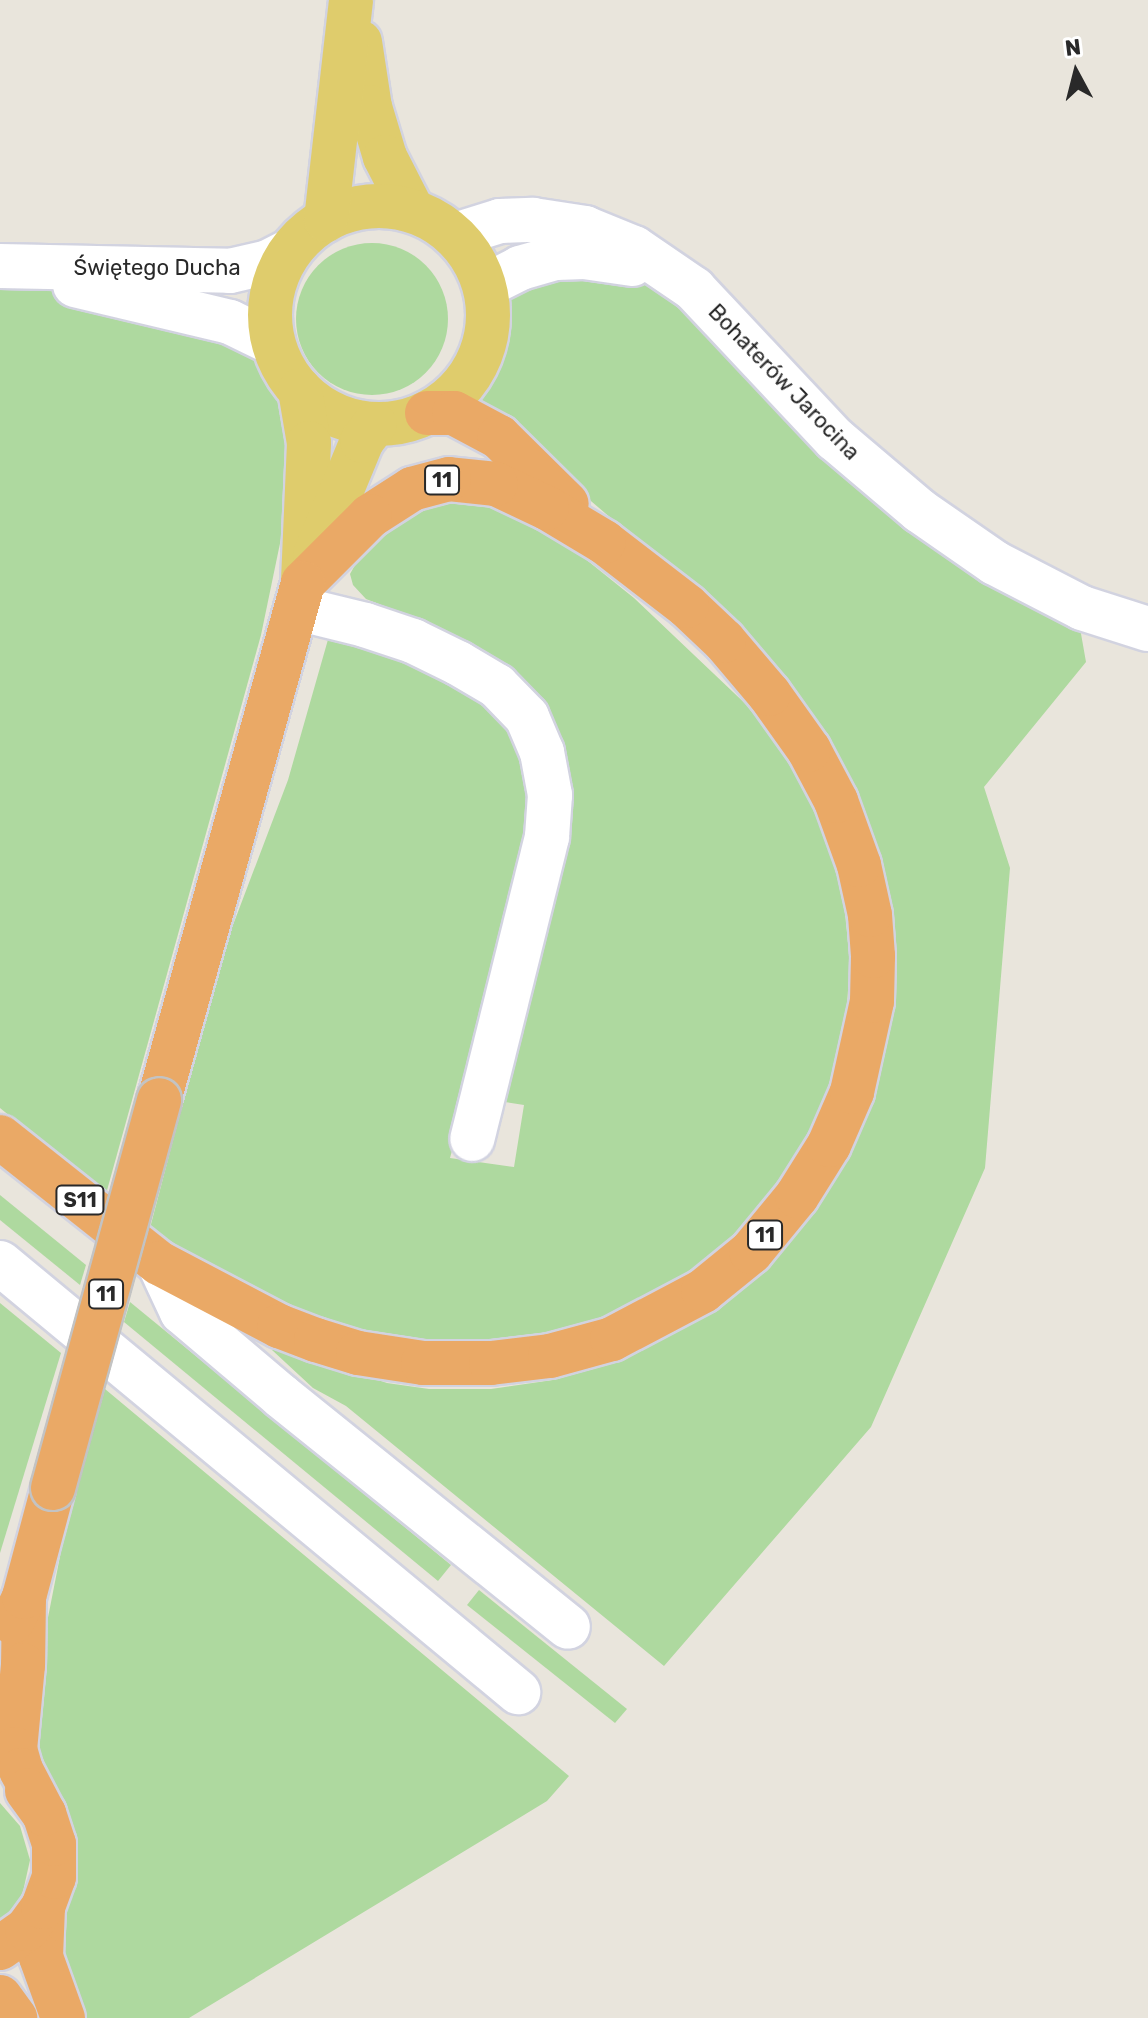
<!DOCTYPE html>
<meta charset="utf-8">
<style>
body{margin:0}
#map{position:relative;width:1148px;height:2018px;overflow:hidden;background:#e9e5dc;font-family:Rubik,sans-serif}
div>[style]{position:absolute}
.green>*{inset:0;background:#aed99f}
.round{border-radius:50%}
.roads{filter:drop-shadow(2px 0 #d2d3e0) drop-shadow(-2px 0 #d2d3e0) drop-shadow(0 2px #d2d3e0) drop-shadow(0 -2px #d2d3e0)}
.minor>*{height:44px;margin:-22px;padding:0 22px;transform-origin:22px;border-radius:22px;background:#fff}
.major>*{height:44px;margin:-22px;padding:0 22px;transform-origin:22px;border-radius:22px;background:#dfcc6c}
.major>.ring{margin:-22px;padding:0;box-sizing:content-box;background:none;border:44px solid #dfcc6c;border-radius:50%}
.highway>*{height:44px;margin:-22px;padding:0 22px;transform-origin:22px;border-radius:22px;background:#eaa966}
.bridges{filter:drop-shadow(2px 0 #c3c3c3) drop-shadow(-2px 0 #c3c3c3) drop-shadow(0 2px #c3c3c3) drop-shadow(0 -2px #c3c3c3)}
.highway-bridge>*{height:44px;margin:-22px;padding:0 22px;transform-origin:22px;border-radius:22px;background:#eaa966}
span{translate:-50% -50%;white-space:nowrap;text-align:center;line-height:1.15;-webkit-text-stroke:7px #fff;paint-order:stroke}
.shield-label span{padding:2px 6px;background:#fff;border:2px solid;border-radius:6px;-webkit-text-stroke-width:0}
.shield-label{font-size:20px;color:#292929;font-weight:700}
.street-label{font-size:22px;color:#292929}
.north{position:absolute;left:1036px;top:32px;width:80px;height:80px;-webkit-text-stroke:6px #fff;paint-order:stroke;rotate:353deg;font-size:22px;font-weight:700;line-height:32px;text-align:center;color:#292929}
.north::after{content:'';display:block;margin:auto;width:28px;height:36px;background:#292929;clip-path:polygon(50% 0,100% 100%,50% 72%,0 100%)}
</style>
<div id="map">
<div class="green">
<div class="round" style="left:296px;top:243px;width:152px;height:152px"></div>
<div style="clip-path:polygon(616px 268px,668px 291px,1080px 628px,1086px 662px,984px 787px,1010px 868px,985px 1168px,871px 1427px,664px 1666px,346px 1406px,313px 1388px,272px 1350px,274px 1346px,387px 1383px,429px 1389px,491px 1389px,553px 1380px,603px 1366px,691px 1324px,728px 1297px,826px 1185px,879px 863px,865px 817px,847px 775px,639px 542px,476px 403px,471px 386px,489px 353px,499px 314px,517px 285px)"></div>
<div style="clip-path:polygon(0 284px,76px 292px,250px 345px,284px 394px,295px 471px,261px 635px,106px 1194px,0 1108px)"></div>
<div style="clip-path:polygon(466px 490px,505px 497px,533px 517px,634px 598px,753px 711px,779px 743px,819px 815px,843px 894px,850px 962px,845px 1033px,827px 1098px,796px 1164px,774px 1197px,745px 1229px,713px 1258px,637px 1309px,564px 1337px,492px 1350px,411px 1347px,329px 1326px,240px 1289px,150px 1228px,222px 954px,288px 780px,331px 629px,338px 621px,430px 650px,468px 672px,498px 693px,532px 745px,539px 793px,538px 831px,450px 1158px,514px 1167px,524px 1105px,505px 1102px,497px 1096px,492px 1074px,558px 832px,562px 793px,556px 754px,543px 719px,524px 687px,505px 665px,420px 620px,366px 599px,353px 585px,350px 574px,374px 531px,390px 516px,430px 496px)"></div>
<div style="clip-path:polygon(0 1195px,86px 1265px,80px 1285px,0 1220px)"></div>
<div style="clip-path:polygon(130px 1302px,451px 1565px,438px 1581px,124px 1322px)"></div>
<div style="clip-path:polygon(0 1303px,61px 1353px,0 1553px)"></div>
<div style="clip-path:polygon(105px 1389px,569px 1776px,547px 1801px,189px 2018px,78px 2018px,52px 1944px,75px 1859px,73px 1828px,64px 1802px,39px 1765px,30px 1709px,65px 1531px)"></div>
<div style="clip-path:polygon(479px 1590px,627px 1709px,615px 1723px,467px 1605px)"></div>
<div style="clip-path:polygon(0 1803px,20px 1826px,30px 1860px,22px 1896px,0 1923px)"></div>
</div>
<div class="roads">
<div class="minor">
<div style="left:455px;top:235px;width:47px;rotate:-17.3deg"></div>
<div style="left:500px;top:221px;width:33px;rotate:-2deg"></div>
<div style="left:533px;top:220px;width:53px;rotate:8.7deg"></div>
<div style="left:585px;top:228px;width:53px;rotate:22.2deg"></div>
<div style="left:634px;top:248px;width:73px;rotate:34.3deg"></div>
<div style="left:694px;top:289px;width:206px;rotate:46.8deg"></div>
<div style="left:835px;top:439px;width:111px;rotate:40.3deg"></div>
<div style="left:920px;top:511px;width:91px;rotate:34.7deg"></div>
<div style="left:995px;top:563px;width:98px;rotate:27.3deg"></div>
<div style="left:1082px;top:608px;width:69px;rotate:17.7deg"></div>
<div style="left:0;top:266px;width:230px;rotate:1.2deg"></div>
<div style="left:230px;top:271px;width:37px;rotate:-13deg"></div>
<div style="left:266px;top:263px;width:28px;rotate:-27deg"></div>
<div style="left:75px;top:285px;width:159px;rotate:13.4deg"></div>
<div style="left:230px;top:322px;width:48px;rotate:26deg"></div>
<div style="left:485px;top:286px;width:39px;rotate:-27deg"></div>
<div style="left:520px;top:268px;width:37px;rotate:-16deg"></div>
<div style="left:556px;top:258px;width:28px;rotate:-2deg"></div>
<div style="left:584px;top:257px;width:49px;rotate:8.1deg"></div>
<div style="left:296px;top:608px;width:71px;rotate:13.8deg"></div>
<div style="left:365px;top:625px;width:51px;rotate:18.4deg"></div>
<div style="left:413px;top:641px;width:50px;rotate:26.1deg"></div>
<div style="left:458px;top:663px;width:45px;rotate:30.5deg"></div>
<div style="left:497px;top:686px;width:43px;rotate:45.9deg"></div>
<div style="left:527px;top:717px;width:38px;rotate:67deg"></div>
<div style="left:542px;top:752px;width:44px;rotate:79.5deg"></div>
<div style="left:550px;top:795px;width:42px;rotate:94.1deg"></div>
<div style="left:547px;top:837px;width:311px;rotate:103.9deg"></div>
<div style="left:0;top:1263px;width:673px;rotate:39.63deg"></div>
<div style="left:159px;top:1263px;width:54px;rotate:64.9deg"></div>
<div style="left:182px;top:1312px;width:130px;rotate:40.3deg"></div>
<div style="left:281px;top:1396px;width:368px;rotate:38.8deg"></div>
</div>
<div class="major">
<div style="left:360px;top:42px;width:66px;rotate:81.3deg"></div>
<div style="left:370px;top:107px;width:52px;rotate:73.3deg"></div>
<div style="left:385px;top:157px;width:59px;rotate:63deg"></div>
<div class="ring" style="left:270px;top:206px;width:174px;height:174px"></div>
<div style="left:326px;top:220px;width:221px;rotate:-83.5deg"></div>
<div style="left:300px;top:390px;width:54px;rotate:80.4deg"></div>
<div style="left:309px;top:443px;width:140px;rotate:92.5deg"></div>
<div style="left:315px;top:555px;width:123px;rotate:-67.6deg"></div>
<div style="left:362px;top:441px;width:21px;rotate:-53deg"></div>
</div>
<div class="highway">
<div style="left:427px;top:413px;width:27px"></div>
<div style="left:454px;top:413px;width:51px;rotate:28.1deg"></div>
<div style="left:499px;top:437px;width:95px;rotate:44.6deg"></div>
<div style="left:0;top:1137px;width:203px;rotate:38.4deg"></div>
<div style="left:159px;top:1263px;width:136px;rotate:27.7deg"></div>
<div style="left:279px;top:1326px;width:40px;rotate:21deg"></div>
<div style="left:316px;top:1340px;width:44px;rotate:17.2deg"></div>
<div style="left:358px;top:1353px;width:66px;rotate:8.7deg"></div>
<div style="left:423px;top:1363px;width:68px"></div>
<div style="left:491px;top:1363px;width:59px;rotate:-6.8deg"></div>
<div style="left:550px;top:1356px;width:64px;rotate:-15.3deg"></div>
<div style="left:612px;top:1339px;width:103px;rotate:-27.8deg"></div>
<div style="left:703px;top:1291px;width:62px;rotate:-39.1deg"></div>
<div style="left:751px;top:1252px;width:72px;rotate:-50.6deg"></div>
<div style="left:797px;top:1196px;width:60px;rotate:-57.9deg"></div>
<div style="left:829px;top:1145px;width:58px;rotate:-66.5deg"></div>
<div style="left:852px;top:1092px;width:93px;rotate:-77.6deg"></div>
<div style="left:872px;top:1001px;width:45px;rotate:-88.7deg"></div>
<div style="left:873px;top:956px;width:41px;rotate:-94.2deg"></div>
<div style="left:870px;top:915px;width:51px;rotate:-102.4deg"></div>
<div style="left:859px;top:865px;width:68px;rotate:-109.8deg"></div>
<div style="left:836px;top:801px;width:58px;rotate:-117.9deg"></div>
<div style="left:809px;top:750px;width:69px;rotate:-125.5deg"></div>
<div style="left:769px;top:694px;width:70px;rotate:-130.3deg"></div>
<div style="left:724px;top:641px;width:51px;rotate:-136.6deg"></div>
<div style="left:687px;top:606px;width:105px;rotate:-142.4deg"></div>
<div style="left:604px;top:542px;width:66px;rotate:-149.2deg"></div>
<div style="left:547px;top:508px;width:56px;rotate:-154.8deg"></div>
<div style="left:496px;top:484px;width:47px;rotate:-173.9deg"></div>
<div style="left:449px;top:479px;width:38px;rotate:165deg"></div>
<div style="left:412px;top:489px;width:50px;rotate:147.3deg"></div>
<div style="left:370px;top:516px;width:95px;rotate:135deg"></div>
<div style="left:303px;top:583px;width:537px;rotate:105.56deg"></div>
<div style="left:24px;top:1597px;width:68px;rotate:90.8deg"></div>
<div style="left:23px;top:1665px;width:84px;rotate:95.4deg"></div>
<div style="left:15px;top:1749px;width:22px;rotate:74deg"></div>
<div style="left:21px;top:1770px;width:50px;rotate:62.4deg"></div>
<div style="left:12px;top:1622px;width:28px;rotate:-64deg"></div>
<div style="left:24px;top:1597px;width:113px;rotate:-75.1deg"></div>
<div style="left:43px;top:1907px;width:50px;rotate:92.3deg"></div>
<div style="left:41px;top:1957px;width:65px;rotate:70.2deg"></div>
<div style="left:0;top:1948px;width:33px;rotate:-35deg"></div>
<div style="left:27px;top:1929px;width:27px;rotate:-54deg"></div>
<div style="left:43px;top:1907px;width:32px;rotate:-70deg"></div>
<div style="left:54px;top:1877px;width:33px;rotate:-90deg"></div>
<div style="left:54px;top:1844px;width:32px;rotate:-108deg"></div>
<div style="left:44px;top:1814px;width:29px;rotate:-126deg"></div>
<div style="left:0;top:1997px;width:26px;rotate:54deg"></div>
</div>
</div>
<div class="bridges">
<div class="highway-bridge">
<div style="left:53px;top:1488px;width:402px;rotate:-74.7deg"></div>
</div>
</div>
<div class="shield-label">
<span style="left:442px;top:480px">11</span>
<span style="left:80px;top:1200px">S11</span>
<span style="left:765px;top:1235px">11</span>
<span style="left:106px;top:1294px">11</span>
</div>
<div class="street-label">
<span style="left:157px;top:268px">Świętego Ducha</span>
<span style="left:784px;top:382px;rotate:46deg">Bohaterów Jarocina</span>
</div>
<div class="north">N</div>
</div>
